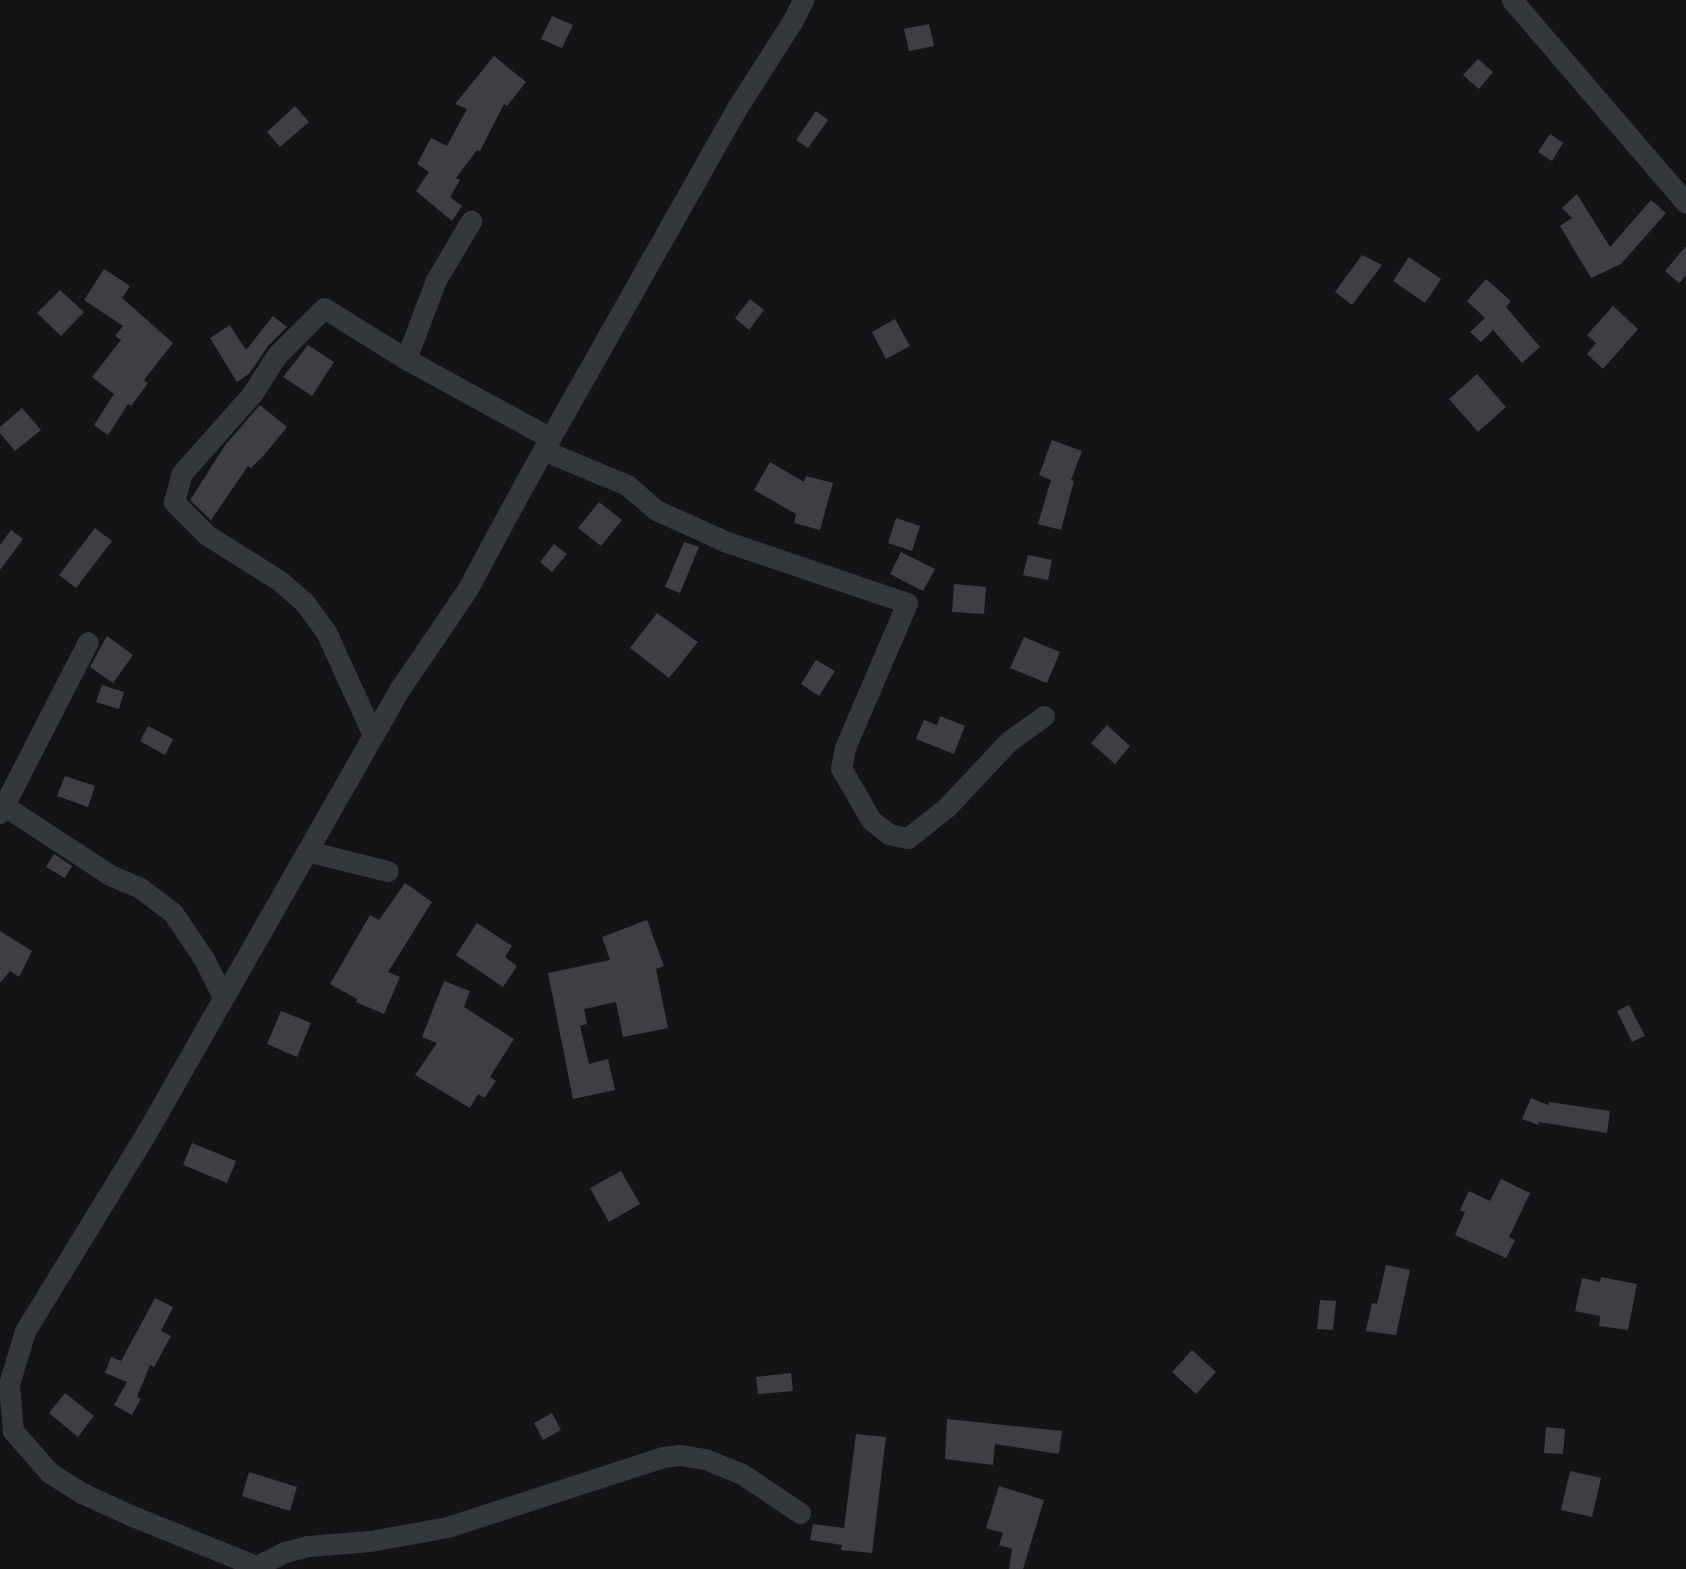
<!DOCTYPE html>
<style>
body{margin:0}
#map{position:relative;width:1686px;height:1569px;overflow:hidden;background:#141416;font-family:"Fira Sans Condensed",sans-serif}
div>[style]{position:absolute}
.building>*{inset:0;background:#3d3f43}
.street>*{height:21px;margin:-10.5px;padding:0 10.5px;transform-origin:10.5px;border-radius:10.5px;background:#34373b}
span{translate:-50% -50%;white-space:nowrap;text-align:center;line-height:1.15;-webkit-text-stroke:6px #0f0f11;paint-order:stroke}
</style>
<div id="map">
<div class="building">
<div style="clip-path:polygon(552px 16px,573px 25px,562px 48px,541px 39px)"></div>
<div style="clip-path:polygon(929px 24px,934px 46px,909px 51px,904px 29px)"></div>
<div style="clip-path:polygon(494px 56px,526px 82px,507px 106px,504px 104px,480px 151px,477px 150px,456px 178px,460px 180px,450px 197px,462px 206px,452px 221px,416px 191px,429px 172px,417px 164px,431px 138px,447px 146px,467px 109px,455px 104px)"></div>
<div style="clip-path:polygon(1478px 59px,1493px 72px,1479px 89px,1463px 75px)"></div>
<div style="clip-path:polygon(295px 106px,309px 122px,280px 147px,267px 132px)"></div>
<div style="clip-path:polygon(816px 111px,828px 120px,808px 148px,796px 140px)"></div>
<div style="clip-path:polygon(1550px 134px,1563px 143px,1552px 161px,1538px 152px)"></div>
<div style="clip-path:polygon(1577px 194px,1610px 247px,1651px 200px,1666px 213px,1621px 264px,1591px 278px,1560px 226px,1572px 218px,1562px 208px)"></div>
<div style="clip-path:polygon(1686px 246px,1686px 275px,1679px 283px,1665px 271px)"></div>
<div style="clip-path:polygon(1362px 255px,1382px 265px,1352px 305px,1335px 292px)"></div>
<div style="clip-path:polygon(1409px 257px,1441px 279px,1425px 303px,1393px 281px)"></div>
<div style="clip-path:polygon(104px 269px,130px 286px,122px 298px,173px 343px,144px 380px,148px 383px,131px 406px,128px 404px,108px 435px,94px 425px,114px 394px,92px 377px,121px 340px,115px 336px,123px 326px,84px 300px)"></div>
<div style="clip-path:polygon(1486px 279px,1511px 301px,1506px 307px,1540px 347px,1522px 363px,1493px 330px,1481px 342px,1470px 332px,1485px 318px,1467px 301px)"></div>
<div style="clip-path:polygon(60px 290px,84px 312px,61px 336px,37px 313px)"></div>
<div style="clip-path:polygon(750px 299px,764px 310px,749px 330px,735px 318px)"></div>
<div style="clip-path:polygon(1613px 306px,1638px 329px,1603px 369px,1587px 354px,1596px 343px,1587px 335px)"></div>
<div style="clip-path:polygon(273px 316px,287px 327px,268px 346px,249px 374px,237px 382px,210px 338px,230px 325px,246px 350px)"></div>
<div style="clip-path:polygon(895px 319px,910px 346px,886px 359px,872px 332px)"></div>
<div style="clip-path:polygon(308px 345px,334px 362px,312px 396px,283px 377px)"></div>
<div style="clip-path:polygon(1477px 374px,1506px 407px,1478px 432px,1449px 399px)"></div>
<div style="clip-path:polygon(260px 405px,287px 427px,265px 454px,251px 468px,248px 466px,211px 520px,190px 500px,226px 444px)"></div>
<div style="clip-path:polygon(22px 408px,41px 430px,15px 451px,0 433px,0 427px)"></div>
<div style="clip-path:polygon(1052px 440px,1082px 451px,1071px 480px,1074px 481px,1061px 530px,1038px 524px,1051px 480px,1039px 475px)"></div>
<div style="clip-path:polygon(770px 462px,804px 482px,806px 476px,833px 483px,820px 530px,794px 523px,796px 514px,754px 490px)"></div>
<div style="clip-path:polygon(599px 502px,622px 520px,601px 546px,578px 528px)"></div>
<div style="clip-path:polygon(896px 518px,920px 526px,912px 551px,888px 543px)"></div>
<div style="clip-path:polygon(95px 528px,112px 541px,76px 588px,59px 575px)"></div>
<div style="clip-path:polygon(11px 530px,23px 539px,0 570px,0 545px)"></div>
<div style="clip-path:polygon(684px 542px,699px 547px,680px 593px,665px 587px)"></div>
<div style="clip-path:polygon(554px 544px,567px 554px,552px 572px,540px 562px)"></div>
<div style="clip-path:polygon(901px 552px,935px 569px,923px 591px,890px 574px)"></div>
<div style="clip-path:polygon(1028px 555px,1052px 560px,1048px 580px,1023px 575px)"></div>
<div style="clip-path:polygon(954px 584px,986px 587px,984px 614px,952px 612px)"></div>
<div style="clip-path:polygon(657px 613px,698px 642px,669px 678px,630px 648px)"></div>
<div style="clip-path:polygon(107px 636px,133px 655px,113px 683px,90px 667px)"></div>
<div style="clip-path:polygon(1024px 637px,1060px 652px,1047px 683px,1010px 668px)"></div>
<div style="clip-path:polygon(816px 660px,835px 671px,819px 696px,801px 684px)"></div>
<div style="clip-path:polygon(102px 685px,124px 692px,119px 709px,96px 702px)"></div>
<div style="clip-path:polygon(940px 716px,965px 726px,954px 754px,916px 739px,924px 720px,937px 725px)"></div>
<div style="clip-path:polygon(1107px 725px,1130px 746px,1115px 764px,1091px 743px)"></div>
<div style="clip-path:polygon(148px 726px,173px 739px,165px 755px,140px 741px)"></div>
<div style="clip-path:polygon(65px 776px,95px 786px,88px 807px,57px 796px)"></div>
<div style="clip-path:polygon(54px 854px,72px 866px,65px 878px,46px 867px)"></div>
<div style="clip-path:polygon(405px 883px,432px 902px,388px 972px,400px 977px,384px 1014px,356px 1002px,357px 999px,330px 984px,370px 915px,379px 920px)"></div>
<div style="clip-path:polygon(647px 920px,664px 966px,656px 969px,668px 1028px,623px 1037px,616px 1002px,584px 1009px,587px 1024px,580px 1026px,589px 1064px,608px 1059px,615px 1090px,573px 1099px,548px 973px,610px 960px,602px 937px)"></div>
<div style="clip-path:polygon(477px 923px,512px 946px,505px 957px,517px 966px,503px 987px,456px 955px)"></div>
<div style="clip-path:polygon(0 931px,32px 951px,19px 977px,10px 971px,0 983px)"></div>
<div style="clip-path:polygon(444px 981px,470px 991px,464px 1007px,514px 1039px,490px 1077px,496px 1081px,484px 1098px,478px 1094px,470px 1108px,415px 1075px,437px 1043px,422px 1037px)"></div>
<div style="clip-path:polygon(1629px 1005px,1645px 1036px,1632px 1042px,1617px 1011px)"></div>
<div style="clip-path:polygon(281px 1011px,311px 1023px,297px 1057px,267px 1044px)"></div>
<div style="clip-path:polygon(1531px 1098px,1548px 1105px,1549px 1102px,1610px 1111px,1607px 1133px,1539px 1122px,1538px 1125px,1522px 1119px)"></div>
<div style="clip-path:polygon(192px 1143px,236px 1161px,227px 1183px,183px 1165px)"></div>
<div style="clip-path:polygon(621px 1171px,640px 1204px,609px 1222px,590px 1188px)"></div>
<div style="clip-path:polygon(1501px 1179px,1530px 1193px,1509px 1237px,1515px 1240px,1506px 1258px,1455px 1235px,1465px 1212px,1460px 1210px,1469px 1191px,1490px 1201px)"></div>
<div style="clip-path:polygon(1386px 1265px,1410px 1270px,1396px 1335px,1366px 1331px,1372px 1303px,1377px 1304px)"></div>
<div style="clip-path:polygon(1601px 1277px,1637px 1284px,1628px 1330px,1599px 1326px,1600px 1316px,1575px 1311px,1582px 1278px,1600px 1282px)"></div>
<div style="clip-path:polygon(155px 1298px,173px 1307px,161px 1331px,171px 1336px,154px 1367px,150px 1365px,137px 1397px,141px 1399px,132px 1415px,114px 1405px,127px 1382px,105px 1373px,111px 1357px,121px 1361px)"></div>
<div style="clip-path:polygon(1320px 1300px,1336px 1301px,1333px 1330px,1317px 1329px)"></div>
<div style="clip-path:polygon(1192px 1350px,1216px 1372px,1196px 1394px,1172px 1372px)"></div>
<div style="clip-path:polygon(791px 1373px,793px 1391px,758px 1394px,756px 1377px)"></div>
<div style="clip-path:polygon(65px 1393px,94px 1416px,78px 1437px,49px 1413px)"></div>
<div style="clip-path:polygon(552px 1413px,561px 1430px,543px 1440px,534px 1423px)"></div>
<div style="clip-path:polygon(947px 1419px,1062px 1431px,1059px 1454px,995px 1444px,993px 1465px,945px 1459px)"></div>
<div style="clip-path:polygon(1546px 1427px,1565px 1429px,1563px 1454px,1544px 1453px)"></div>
<div style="clip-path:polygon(856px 1434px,886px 1437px,872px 1553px,841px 1550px,842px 1545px,810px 1540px,813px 1524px,844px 1528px)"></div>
<div style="clip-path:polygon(1570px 1471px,1601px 1478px,1592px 1517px,1561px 1510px)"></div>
<div style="clip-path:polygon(249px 1472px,297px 1487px,290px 1511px,242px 1496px)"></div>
<div style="clip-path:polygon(999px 1486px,1044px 1500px,1023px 1569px,1009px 1569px,1012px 1549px,999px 1545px,1003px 1533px,986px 1528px)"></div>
</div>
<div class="street">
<div style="left:1512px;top:0;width:267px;rotate:49.4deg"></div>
<div style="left:406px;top:359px;width:85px;rotate:-69.2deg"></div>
<div style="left:436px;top:280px;width:69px;rotate:-59.3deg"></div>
<div style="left:543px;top:450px;width:91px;rotate:22.6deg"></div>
<div style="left:627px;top:485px;width:38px;rotate:41deg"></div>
<div style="left:656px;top:510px;width:78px;rotate:24.3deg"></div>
<div style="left:727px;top:542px;width:190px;rotate:18.7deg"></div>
<div style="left:907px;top:603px;width:158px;rotate:113.2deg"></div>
<div style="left:845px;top:748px;width:20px;rotate:101deg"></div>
<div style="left:841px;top:768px;width:60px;rotate:60deg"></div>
<div style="left:871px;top:820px;width:23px;rotate:38deg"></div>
<div style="left:889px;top:834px;width:19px;rotate:12deg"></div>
<div style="left:908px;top:838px;width:50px;rotate:-38.5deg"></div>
<div style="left:947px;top:807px;width:91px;rotate:-46.8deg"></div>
<div style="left:1009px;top:741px;width:43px;rotate:-35.5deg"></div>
<div style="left:373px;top:735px;width:113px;rotate:-114.5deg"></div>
<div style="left:326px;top:632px;width:37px;rotate:-126deg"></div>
<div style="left:304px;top:602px;width:32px;rotate:-139deg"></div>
<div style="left:280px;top:581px;width:86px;rotate:-147.8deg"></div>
<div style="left:207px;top:535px;width:47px;rotate:-135deg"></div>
<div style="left:174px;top:502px;width:30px;rotate:-75deg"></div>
<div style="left:182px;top:473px;width:106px;rotate:-48.5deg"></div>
<div style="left:252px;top:394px;width:46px;rotate:-57.3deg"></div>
<div style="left:277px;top:355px;width:66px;rotate:-45deg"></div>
<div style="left:324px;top:308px;width:97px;rotate:31.9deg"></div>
<div style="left:406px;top:359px;width:164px;rotate:28.7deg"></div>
<div style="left:0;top:803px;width:131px;rotate:33.2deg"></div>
<div style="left:110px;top:875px;width:33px;rotate:23deg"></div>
<div style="left:140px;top:888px;width:41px;rotate:37.1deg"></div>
<div style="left:173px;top:913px;width:55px;rotate:56deg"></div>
<div style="left:204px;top:959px;width:42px;rotate:63.4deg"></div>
<div style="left:0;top:813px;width:192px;rotate:-62.8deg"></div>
<div style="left:307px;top:851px;width:83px;rotate:13.9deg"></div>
<div style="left:800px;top:1513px;width:70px;rotate:-146.1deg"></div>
<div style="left:742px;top:1474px;width:40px;rotate:-158deg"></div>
<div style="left:705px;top:1459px;width:26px;rotate:-171deg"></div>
<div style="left:679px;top:1455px;width:16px;rotate:173deg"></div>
<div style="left:663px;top:1457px;width:226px;rotate:162deg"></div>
<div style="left:448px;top:1527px;width:79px;rotate:169.8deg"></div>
<div style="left:370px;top:1541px;width:62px;rotate:175.4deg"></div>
<div style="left:308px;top:1546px;width:24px;rotate:165deg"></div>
<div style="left:285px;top:1552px;width:32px;rotate:154deg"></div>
<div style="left:256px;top:1566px;width:134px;rotate:-158deg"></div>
<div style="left:132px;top:1516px;width:55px;rotate:-155.3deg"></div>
<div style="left:82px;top:1493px;width:38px;rotate:-148deg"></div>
<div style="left:50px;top:1473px;width:56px;rotate:-131.4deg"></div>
<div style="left:13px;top:1431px;width:47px;rotate:-94.9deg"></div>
<div style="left:9px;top:1384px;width:55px;rotate:-73.2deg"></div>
<div style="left:25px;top:1331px;width:228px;rotate:-58.5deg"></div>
<div style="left:144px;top:1137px;width:515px;rotate:-60.3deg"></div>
<div style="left:399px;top:690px;width:121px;rotate:-55.8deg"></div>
<div style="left:467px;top:590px;width:118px;rotate:-61.7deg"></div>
<div style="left:523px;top:486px;width:431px;rotate:-60.5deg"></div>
<div style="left:735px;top:111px;width:106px;rotate:-57.4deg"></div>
<div style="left:792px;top:22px;width:25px;rotate:-63deg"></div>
</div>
</div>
